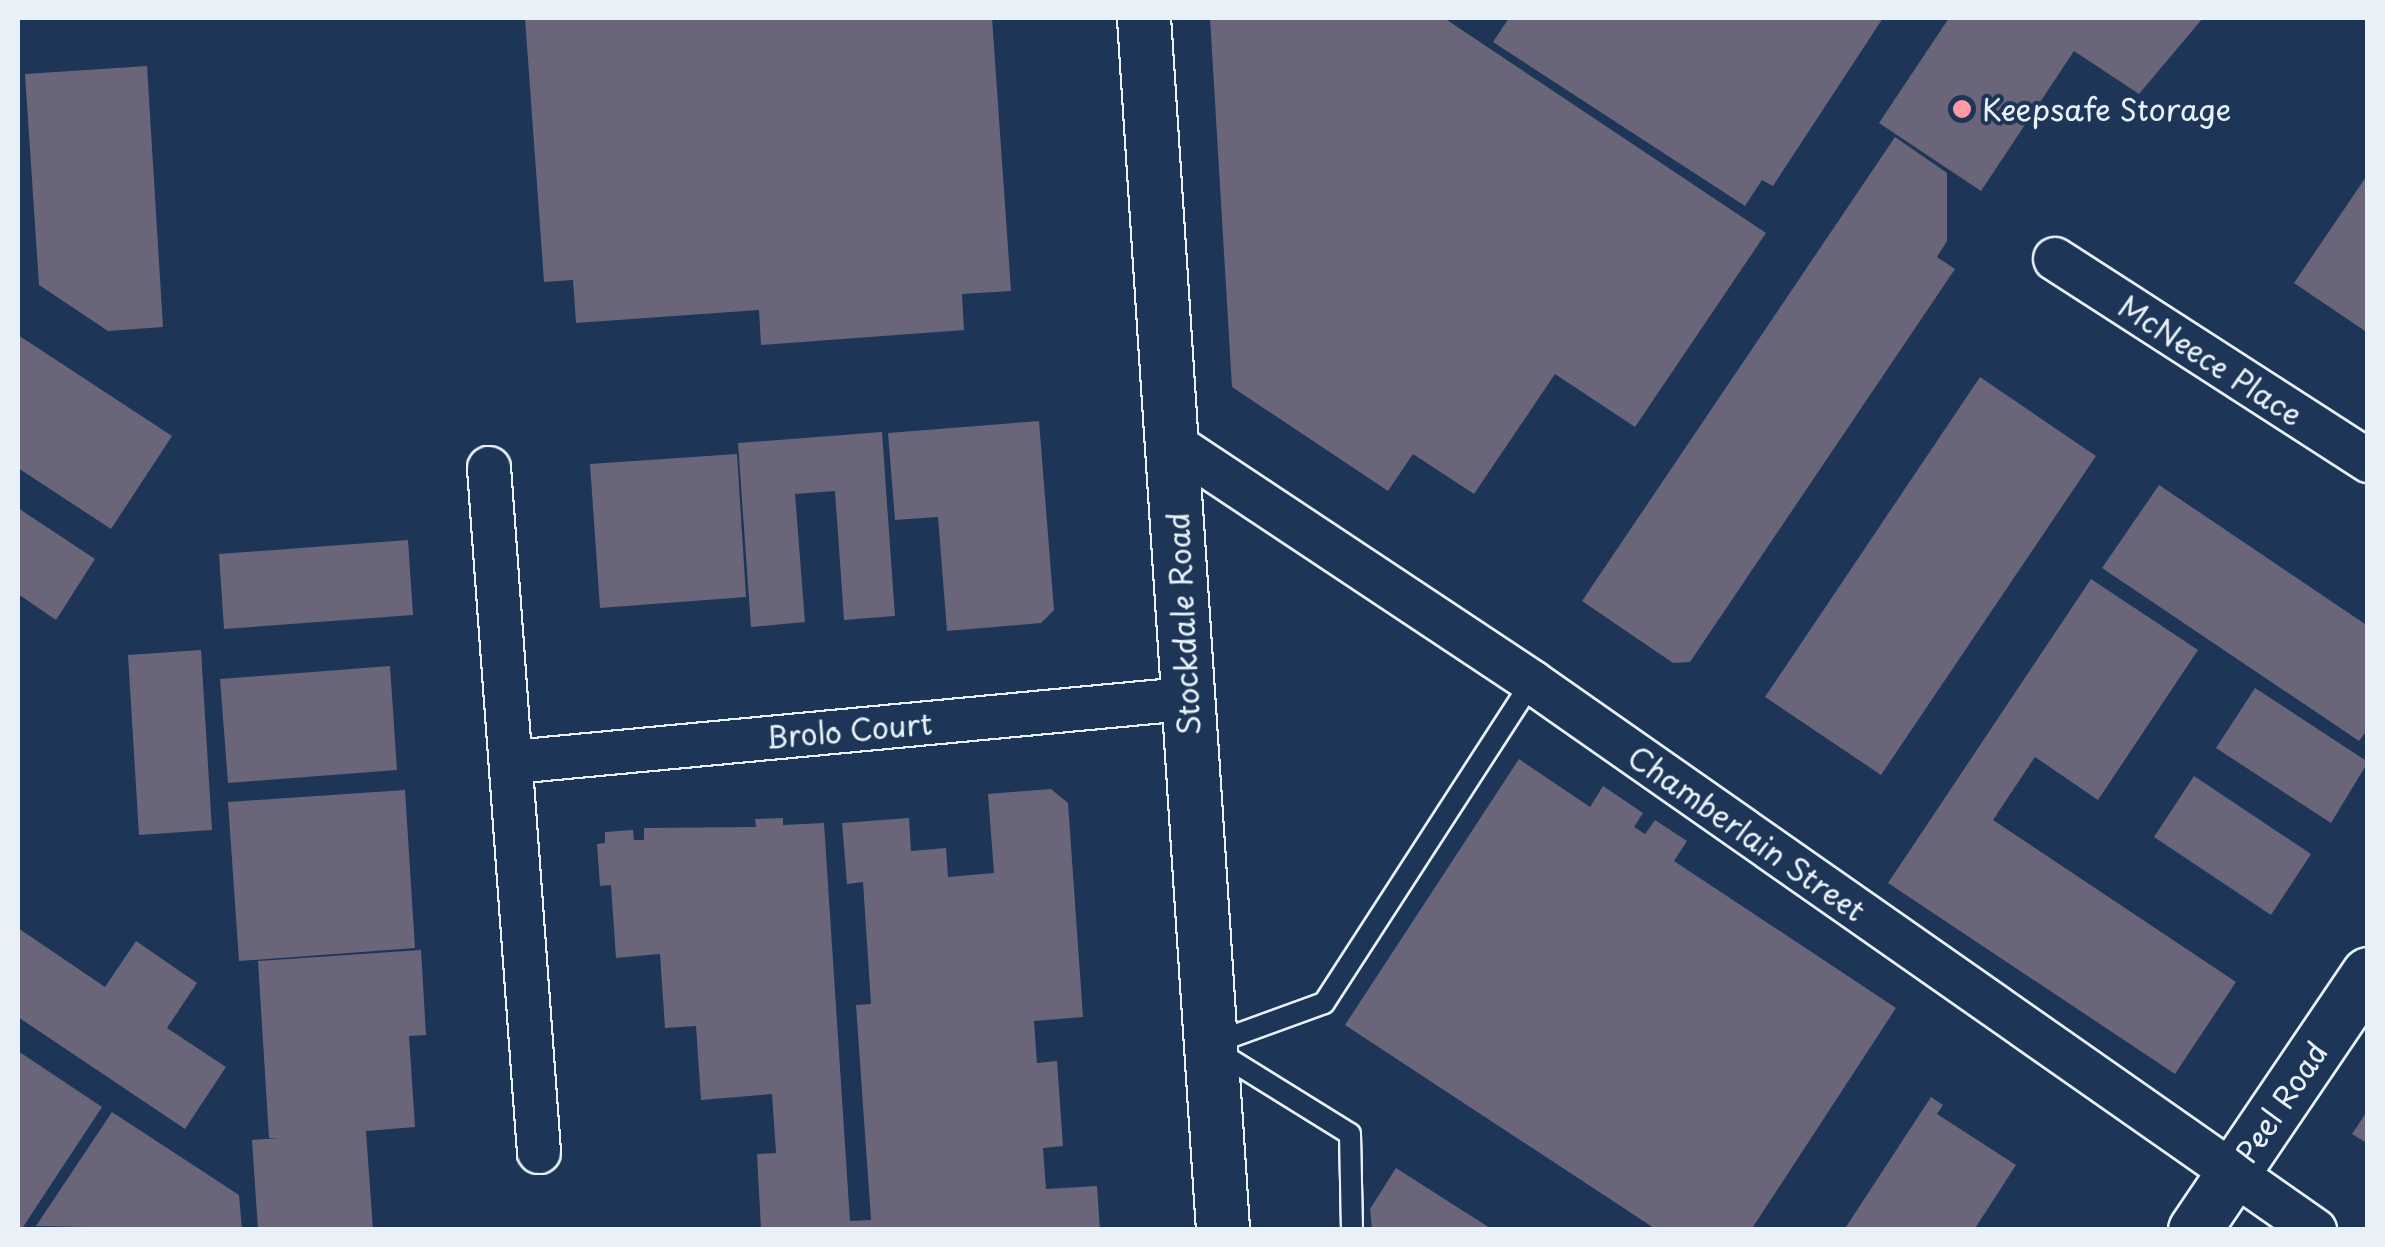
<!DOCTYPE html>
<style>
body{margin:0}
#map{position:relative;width:2385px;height:1247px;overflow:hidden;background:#1d3557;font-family:"Playpen Sans",sans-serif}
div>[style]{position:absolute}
.building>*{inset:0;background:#6a6579}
.roads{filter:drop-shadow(2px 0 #e8f1f8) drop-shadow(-2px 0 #e8f1f8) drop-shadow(0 2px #e8f1f8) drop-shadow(0 -2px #e8f1f8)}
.service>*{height:20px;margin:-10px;padding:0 10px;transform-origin:10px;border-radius:10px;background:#1d3557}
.minor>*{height:42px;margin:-21px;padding:0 21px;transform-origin:21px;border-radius:21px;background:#1d3557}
.tertiary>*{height:52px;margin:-26px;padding:0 26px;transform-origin:26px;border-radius:26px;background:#1d3557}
.dots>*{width:28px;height:28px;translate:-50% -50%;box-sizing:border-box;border:5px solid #1d3557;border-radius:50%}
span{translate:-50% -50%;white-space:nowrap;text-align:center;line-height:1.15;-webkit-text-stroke:8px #1d3557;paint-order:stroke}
.poi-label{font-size:30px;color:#e8f1f8}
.left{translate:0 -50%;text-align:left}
.street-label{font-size:30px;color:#e8f1f8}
.frame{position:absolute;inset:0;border:20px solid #e8f1f8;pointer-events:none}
</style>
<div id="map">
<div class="building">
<div style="clip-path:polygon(525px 18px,992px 18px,1011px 291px,962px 294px,964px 330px,761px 345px,759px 310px,576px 323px,573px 280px,544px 282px)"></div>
<div style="clip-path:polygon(1210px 18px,1444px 18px,1766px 233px,1635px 427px,1555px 374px,1474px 494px,1413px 454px,1388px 491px,1232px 387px)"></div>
<div style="clip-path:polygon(1509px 18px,1883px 18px,1773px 186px,1762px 180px,1745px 206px,1493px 42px)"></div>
<div style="clip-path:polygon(1949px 18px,2203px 18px,2139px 94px,2074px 51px,1981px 191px,1879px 123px)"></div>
<div style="clip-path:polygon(147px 66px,163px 327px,108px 331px,39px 285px,25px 74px)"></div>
<div style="clip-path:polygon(1895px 137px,1947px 173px,1947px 241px,1937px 257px,1955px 269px,1690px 662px,1673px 663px,1582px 601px)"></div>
<div style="clip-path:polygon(2368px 174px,2368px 333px,2294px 283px)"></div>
<div style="clip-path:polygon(18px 335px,172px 436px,111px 529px,18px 468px)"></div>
<div style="clip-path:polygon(1980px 377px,2096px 456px,1881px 775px,1765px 697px)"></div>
<div style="clip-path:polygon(1039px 421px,1054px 610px,1041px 623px,947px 631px,938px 517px,895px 520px,888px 433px)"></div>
<div style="clip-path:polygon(882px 432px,895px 616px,844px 620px,835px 491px,795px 494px,805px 622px,751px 627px,738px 443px)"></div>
<div style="clip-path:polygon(737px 454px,746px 597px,600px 608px,590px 464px)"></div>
<div style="clip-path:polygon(2159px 485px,2368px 626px,2368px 729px,2359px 741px,2102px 568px)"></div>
<div style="clip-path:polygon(18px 508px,95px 559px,56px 620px,18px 594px)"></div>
<div style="clip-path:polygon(408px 540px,413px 615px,224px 629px,219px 554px)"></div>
<div style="clip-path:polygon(2091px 579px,2198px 650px,2098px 800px,2035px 757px,1993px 820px,2236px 982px,2175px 1074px,1888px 883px)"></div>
<div style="clip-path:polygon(201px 650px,212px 830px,139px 835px,128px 655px)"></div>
<div style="clip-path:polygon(390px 666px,397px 770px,228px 783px,220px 679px)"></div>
<div style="clip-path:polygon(2255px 688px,2368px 762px,2331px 823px,2216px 748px)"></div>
<div style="clip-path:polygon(1519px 759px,1590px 807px,1603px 786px,1643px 813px,1634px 827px,1645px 834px,1655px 820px,1687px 841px,1674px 861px,1896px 1008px,1751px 1230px,1657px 1230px,1345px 1025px)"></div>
<div style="clip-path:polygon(2194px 776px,2311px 854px,2271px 915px,2154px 837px)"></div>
<div style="clip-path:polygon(1051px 789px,1068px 803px,1083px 1017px,1034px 1021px,1037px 1063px,1057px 1061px,1063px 1146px,1043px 1148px,1046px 1189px,1097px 1186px,1100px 1230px,761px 1230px,757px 1154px,776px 1153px,772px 1094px,701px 1100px,696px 1026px,665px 1028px,660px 954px,616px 958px,611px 885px,600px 886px,597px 844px,605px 843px,605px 832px,633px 830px,634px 840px,644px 840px,644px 828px,756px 827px,755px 819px,783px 818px,783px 825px,824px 823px,850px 1221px,871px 1220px,856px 1005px,871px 1004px,863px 882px,847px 884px,842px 823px,909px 818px,911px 851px,946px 848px,948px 877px,994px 873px,988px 794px)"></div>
<div style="clip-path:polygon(405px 790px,415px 948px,239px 961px,228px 802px)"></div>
<div style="clip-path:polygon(18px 928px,105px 987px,136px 941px,197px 983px,167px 1028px,226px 1067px,185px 1129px,18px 1017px)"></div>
<div style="clip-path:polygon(421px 950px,426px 1035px,409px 1036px,415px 1127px,366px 1131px,373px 1230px,258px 1230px,252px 1140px,280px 1138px,269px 1138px,258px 961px)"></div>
<div style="clip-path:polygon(18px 1051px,102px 1107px,21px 1230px,18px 1228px)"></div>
<div style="clip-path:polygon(1931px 1097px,1943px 1105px,1937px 1114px,2016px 1165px,1974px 1230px,1844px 1230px)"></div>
<div style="clip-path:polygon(2368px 1110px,2368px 1144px,2352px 1134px)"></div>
<div style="clip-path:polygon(112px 1112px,239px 1195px,242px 1230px,36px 1226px)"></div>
<div style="clip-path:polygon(1396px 1168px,1493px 1230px,1372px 1230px,1370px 1209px)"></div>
</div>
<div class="roads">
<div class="service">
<div style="left:1214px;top:1043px;width:117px;rotate:-20deg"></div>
<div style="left:1324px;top:1003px;width:382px;rotate:-57.1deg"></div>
<div style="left:1218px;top:1052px;width:155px;rotate:31.8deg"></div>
<div style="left:1350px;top:1134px;width:96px;rotate:88.8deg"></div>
</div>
<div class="minor">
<div style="left:2055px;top:259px;width:373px;rotate:32.8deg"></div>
<div style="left:1174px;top:444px;width:430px;rotate:33.6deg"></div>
<div style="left:1532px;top:682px;width:956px;rotate:34.99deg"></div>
<div style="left:489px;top:468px;width:686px;rotate:85.82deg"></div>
<div style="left:513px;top:762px;width:675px;rotate:-5.36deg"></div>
</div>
<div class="tertiary">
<div style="left:1144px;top:18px;width:1215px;rotate:86.27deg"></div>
<div style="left:2195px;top:1230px;width:309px;rotate:-55.9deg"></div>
</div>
</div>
<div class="dots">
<div style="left:1962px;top:109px;background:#ff9aa2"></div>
</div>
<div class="poi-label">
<span class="left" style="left:1982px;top:109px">Keepsafe Storage</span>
</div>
<div class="street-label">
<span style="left:2211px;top:360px;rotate:33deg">McNeece Place</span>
<span style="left:1183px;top:624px;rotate:-93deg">Stockdale Road</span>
<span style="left:849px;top:730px;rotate:-5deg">Brolo Court</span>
<span style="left:1747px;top:833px;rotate:35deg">Chamberlain Street</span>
<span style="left:2281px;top:1102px;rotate:-56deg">Peel Road</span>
</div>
<div class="frame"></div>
</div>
